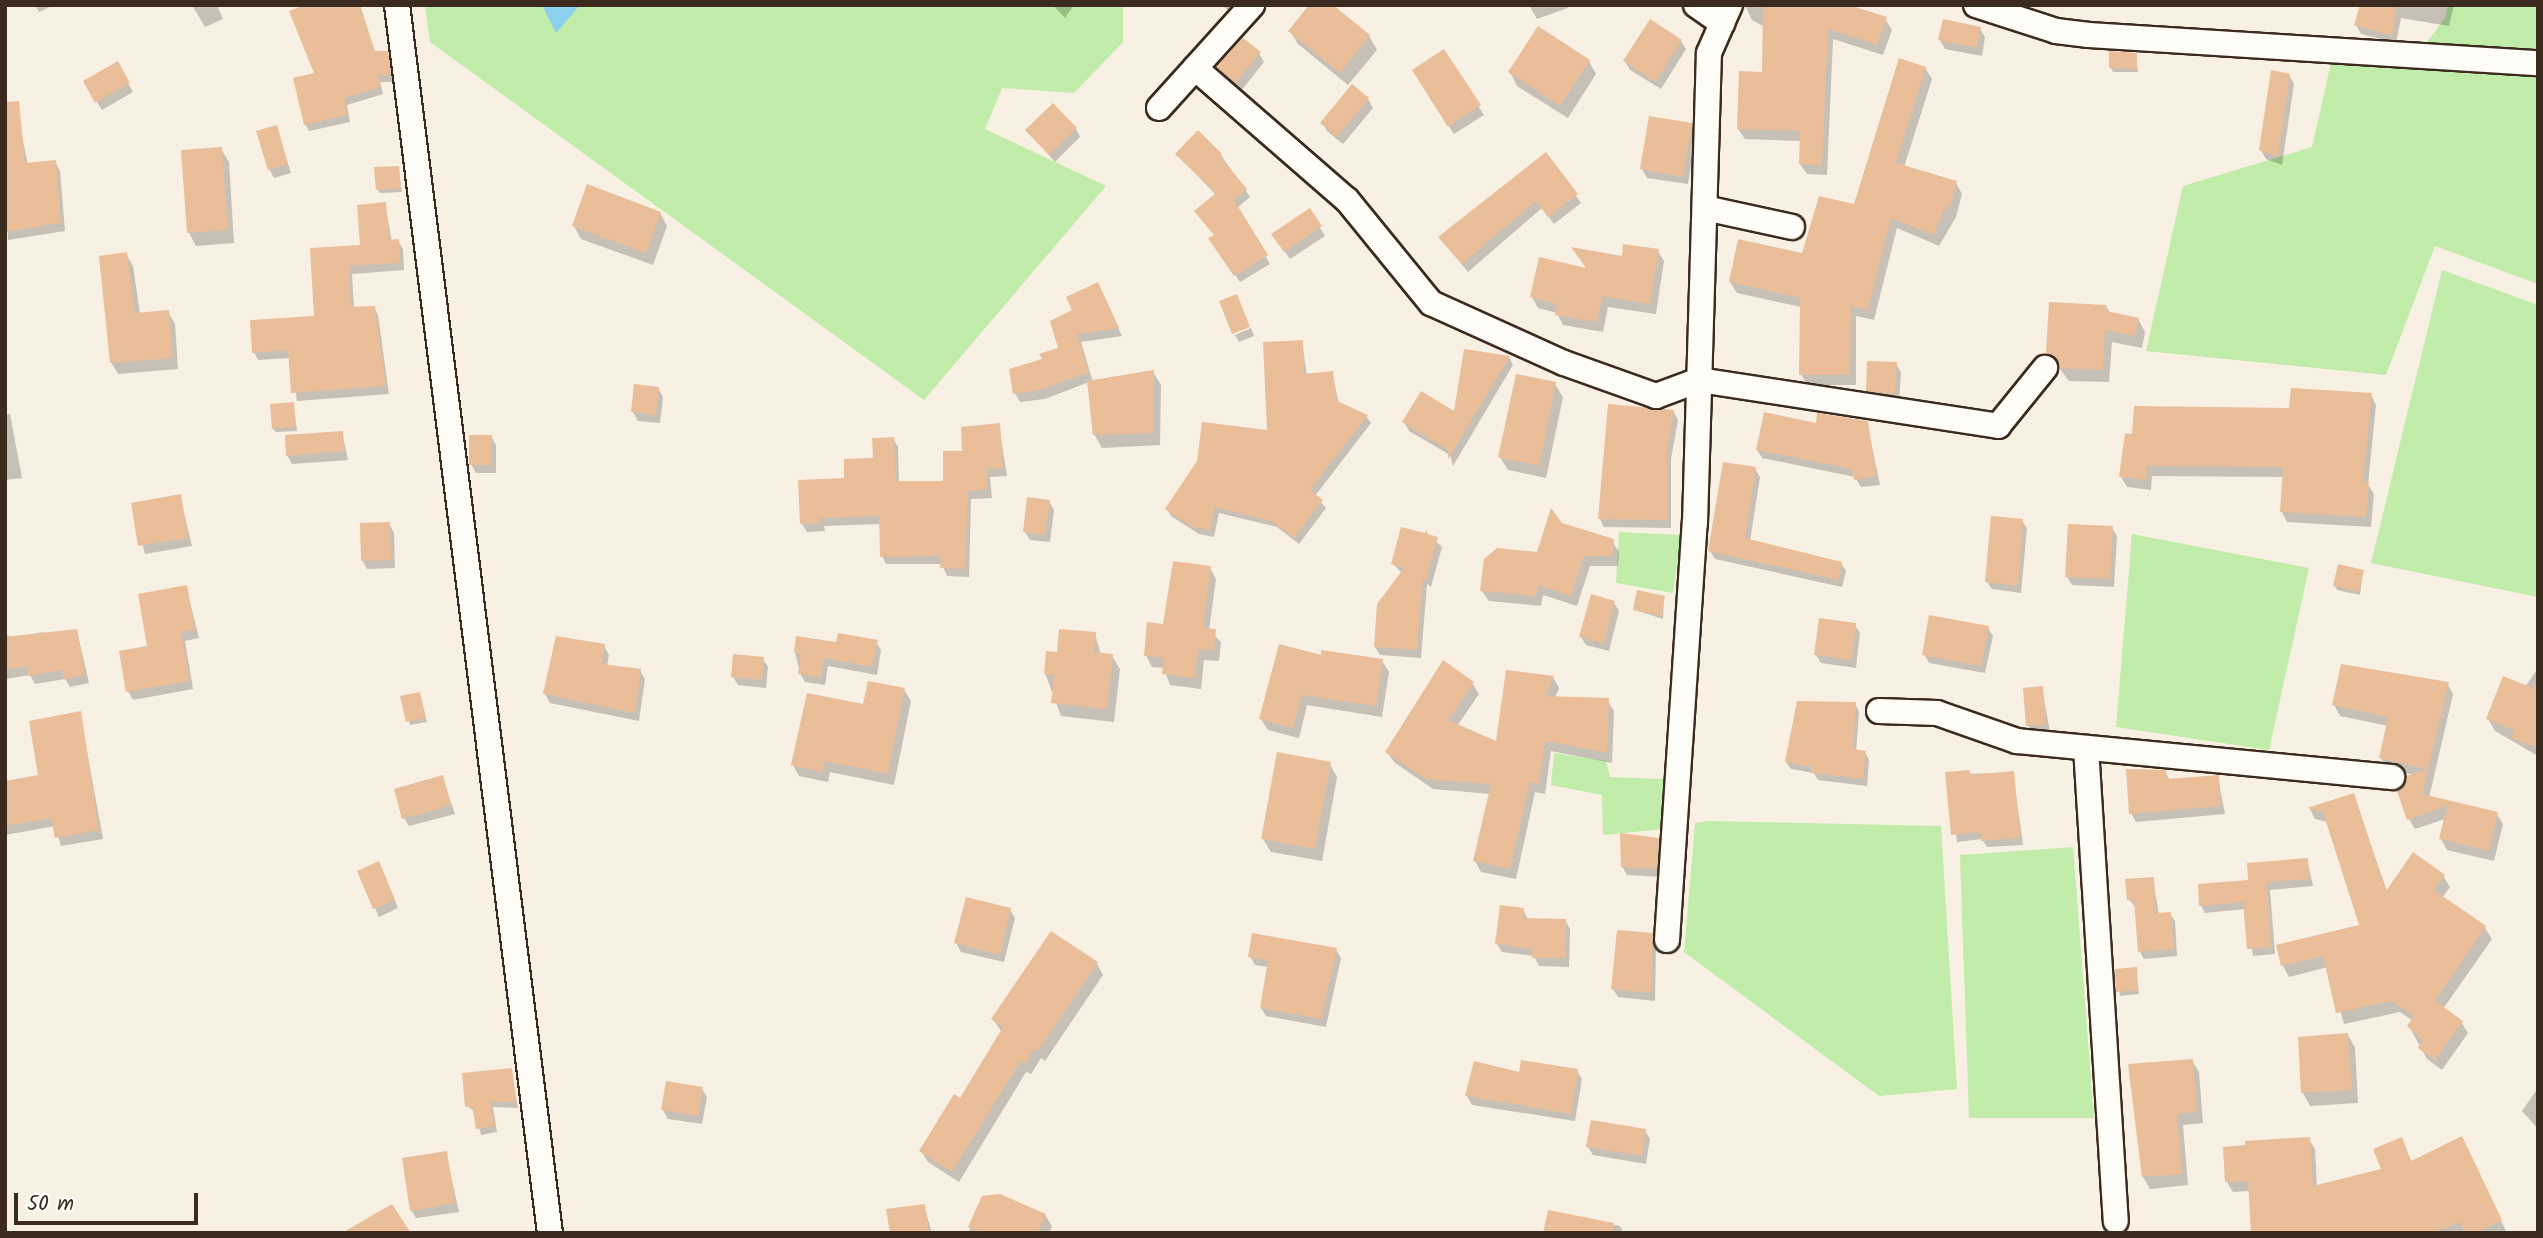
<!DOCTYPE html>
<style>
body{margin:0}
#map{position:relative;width:2543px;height:1238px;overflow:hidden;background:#f9f0e4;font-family:Kalam,sans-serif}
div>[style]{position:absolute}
.green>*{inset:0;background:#c1eca9}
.water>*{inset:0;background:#8cd1ed}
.shadow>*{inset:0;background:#0003}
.building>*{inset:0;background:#e9be99}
.roads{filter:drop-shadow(2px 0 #3b2a1e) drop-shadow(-2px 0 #3b2a1e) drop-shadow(0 2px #3b2a1e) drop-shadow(0 -2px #3b2a1e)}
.street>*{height:24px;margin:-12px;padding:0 12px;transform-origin:12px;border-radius:12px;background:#fdfcf7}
span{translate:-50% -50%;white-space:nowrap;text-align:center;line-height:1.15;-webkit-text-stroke:5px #fdfcf7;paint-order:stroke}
.frame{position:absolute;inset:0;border:7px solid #3b2a1e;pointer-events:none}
.scale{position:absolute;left:14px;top:1193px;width:184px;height:32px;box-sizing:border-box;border:4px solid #3b2a1e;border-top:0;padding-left:9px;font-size:21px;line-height:24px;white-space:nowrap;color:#3b2a1e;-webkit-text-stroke:5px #fdfcf7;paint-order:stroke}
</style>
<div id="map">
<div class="green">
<div style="clip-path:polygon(425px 5px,1123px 5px,1123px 42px,1074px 93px,1002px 88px,985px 129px,1106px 186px,924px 400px,430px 42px)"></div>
<div style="clip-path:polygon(2448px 5px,2538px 5px,2538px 53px,2424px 46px,2445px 18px)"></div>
<div style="clip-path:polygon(2331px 63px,2538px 72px,2538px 284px,2435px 246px,2386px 375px,2146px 351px,2183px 186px,2312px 147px)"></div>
<div style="clip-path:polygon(2442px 270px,2538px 305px,2538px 597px,2371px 563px)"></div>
<div style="clip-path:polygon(1619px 532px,1681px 535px,1673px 593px,1616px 583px)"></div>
<div style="clip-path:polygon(2132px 534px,2309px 568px,2269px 750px,2116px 727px)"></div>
<div style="clip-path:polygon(1554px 753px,1606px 761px,1610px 777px,1663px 779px,1664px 829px,1603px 835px,1602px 795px,1551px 785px)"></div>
<div style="clip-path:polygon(1707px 821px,1941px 826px,1957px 1089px,1879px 1096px,1684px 952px,1695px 823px)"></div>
<div style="clip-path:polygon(2073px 847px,2094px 1118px,1969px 1118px,1960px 855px)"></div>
</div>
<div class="water">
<div style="clip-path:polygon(542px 5px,580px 5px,556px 33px)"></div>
</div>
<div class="shadow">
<div style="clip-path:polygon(35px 5px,54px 5px,39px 12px)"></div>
<div style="clip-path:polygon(192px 5px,217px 5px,223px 19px,205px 27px)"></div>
<div style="clip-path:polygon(310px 5px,360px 5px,375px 52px,387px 53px,391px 60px,394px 82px,380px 82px,383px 94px,347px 105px,350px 122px,309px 131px,305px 124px,316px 74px)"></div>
<div style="clip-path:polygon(1053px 5px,1074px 5px,1065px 18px)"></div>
<div style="clip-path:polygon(1222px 5px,1244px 5px,1234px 16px)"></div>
<div style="clip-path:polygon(1330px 5px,1369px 36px,1377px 50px,1348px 85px,1298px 44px,1290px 31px)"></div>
<div style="clip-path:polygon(1529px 5px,1567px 5px,1568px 8px,1537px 19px)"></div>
<div style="clip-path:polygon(1745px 5px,1843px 5px,1885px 19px,1892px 30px,1883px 55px,1833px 39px,1827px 175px,1807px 174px,1800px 164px,1801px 141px,1745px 139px,1738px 129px,1764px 73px,1765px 27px,1752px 20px)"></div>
<div style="clip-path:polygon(2361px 5px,2454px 5px,2449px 26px,2401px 18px,2396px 43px,2361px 34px,2356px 25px)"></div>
<div style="clip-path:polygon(1980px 29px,1985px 37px,1982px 56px,1945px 49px,1940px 40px)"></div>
<div style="clip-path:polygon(1681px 41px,1686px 49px,1661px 89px,1630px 70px,1625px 61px)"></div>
<div style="clip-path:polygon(1444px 52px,1484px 115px,1454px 134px,1419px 79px)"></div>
<div style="clip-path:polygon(1259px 53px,1264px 62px,1241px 91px,1218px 67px)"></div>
<div style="clip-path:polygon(2136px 55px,2138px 72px,2113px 72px,2111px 68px)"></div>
<div style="clip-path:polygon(1589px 61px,1596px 74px,1568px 118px,1517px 86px,1510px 72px)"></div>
<div style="clip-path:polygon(117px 64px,133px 92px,102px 110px,85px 82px)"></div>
<div style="clip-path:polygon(1925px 68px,1932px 79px,1904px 167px,1956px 183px,1962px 194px,1956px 217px,1939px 246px,1897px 228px,1874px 320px,1856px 316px,1856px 385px,1807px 385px,1801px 374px,1801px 307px,1737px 293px,1730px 282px,1803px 255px,1855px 206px)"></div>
<div style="clip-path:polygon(2289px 75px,2294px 84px,2282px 165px,2266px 159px,2261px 150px)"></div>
<div style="clip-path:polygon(1368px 99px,1373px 108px,1343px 144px,1327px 131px,1322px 123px)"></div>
<div style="clip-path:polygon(1691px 124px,1696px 133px,1688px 184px,1647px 178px,1642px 169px)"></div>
<div style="clip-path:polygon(276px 127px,291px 173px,274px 178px,269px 169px)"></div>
<div style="clip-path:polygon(1076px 129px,1080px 137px,1055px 162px,1027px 130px)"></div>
<div style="clip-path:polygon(21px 131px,28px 165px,55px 162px,60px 171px,65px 231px,8px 240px,5px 133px)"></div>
<div style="clip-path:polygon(221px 149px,229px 162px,234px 243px,196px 246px,189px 233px)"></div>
<div style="clip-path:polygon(1177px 154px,1221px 155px,1250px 197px,1237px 208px,1270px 264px,1240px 282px,1215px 246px,1216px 195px)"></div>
<div style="clip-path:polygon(1546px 154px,1581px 203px,1554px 224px,1542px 208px,1468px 272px,1440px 238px)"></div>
<div style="clip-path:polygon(398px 167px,402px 192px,380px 193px,378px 190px)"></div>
<div style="clip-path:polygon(385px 204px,392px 242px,398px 241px,403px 249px,404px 270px,352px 274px,354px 309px,374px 308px,378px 315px,389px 394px,297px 401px,290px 358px,258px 360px,254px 352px,316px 317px,312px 250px,362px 246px)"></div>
<div style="clip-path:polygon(1309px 210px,1325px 236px,1290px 259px,1279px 243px)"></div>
<div style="clip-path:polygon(660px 213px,667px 226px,653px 265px,581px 239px,574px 226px)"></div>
<div style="clip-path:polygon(1574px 249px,1623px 258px,1657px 250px,1664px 261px,1656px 314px,1608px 307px,1603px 332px,1563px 325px,1557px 313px,1538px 308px,1532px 297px,1588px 270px)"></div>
<div style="clip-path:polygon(126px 254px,133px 266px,140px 314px,168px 312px,175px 324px,178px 369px,118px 374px,111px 362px)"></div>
<div style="clip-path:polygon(1102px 293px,1122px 336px,1081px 342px,1093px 382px,1153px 372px,1161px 385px,1160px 445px,1102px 448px,1094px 434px,1089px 382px,1045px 399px,1020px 402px,1015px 393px,1061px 349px)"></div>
<div style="clip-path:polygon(2106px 306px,2110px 313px,2138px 319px,2145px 332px,2142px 348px,2112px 342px,2109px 382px,2069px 381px,2048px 353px)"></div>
<div style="clip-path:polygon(1251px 328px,1254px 336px,1239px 342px,1235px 335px)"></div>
<div style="clip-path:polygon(1302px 342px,1307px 376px,1332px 373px,1339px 404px,1366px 416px,1371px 423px,1315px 496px,1326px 508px,1299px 544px,1277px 527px,1219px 513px,1214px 537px,1199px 534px,1171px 516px,1167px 509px,1268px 432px)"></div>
<div style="clip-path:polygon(1509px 357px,1513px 365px,1453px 466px,1450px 455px,1409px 431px,1404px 422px,1456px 414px)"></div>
<div style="clip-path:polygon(1896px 364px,1901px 372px,1899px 402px,1873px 399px,1868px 390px)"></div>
<div style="clip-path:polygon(1555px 384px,1563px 397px,1546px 478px,1508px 470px,1500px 457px)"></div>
<div style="clip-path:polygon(658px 388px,663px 397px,660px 423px,638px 421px,633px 412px)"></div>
<div style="clip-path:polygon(2371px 395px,2376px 405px,2368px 484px,2374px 494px,2371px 527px,2287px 522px,2282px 512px,2284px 477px,2152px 476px,2151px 490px,2127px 487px,2121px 477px,2127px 435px)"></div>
<div style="clip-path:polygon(293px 403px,297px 431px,276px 432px,273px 429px)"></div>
<div style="clip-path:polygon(1673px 411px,1678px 420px,1671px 459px,1671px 528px,1604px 527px,1600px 519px)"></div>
<div style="clip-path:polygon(10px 414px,22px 478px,5px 480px,5px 415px)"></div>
<div style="clip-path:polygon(1867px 423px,1880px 485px,1861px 487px,1855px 477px,1762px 458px,1757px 450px,1817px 425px)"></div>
<div style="clip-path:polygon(999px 425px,1007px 476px,990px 477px,992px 498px,971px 499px,969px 577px,947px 576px,942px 564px,886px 564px,882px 556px,881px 524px,824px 526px,825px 531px,807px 532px,802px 524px,893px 438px,898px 447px,899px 483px,945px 482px)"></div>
<div style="clip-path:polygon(342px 432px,348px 460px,292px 464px,287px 455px)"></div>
<div style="clip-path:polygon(491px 436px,496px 445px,496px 473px,476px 473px,471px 464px)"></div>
<div style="clip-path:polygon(1755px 469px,1760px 477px,1750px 541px,1841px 563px,1846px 571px,1842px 587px,1715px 559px,1710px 551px)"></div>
<div style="clip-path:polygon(180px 496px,192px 546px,145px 554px,133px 504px)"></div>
<div style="clip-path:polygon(1049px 501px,1054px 510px,1050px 542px,1030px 540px,1025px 532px)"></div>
<div style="clip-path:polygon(2022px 521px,2027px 528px,2021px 593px,1992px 589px,1987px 582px)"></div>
<div style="clip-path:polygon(389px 524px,394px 533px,395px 568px,367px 569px,362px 560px)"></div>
<div style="clip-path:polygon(1561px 524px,1612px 541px,1619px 552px,1618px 566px,1590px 566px,1577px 606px,1543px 595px,1541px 606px,1489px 601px,1482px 591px,1538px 554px)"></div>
<div style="clip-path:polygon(2112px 528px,2117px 536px,2114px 587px,2072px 585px,2067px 577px)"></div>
<div style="clip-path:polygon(1427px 533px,1442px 547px,1431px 587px,1427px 584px,1421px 658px,1380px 655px,1375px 647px,1402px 573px,1393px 564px)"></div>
<div style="clip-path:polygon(1210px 568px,1216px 579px,1209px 630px,1221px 642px,1219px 661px,1204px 660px,1201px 689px,1170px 685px,1164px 668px,1152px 667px,1146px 655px)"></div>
<div style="clip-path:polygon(2363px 572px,2360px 595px,2337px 590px,2335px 586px)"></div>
<div style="clip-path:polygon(186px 587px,199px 638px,185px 641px,193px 689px,133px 700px,128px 691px)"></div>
<div style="clip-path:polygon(1664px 598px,1663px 619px,1635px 610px)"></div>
<div style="clip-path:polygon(1614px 603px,1619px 611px,1609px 651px,1586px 645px,1581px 637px)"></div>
<div style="clip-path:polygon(1855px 625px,1860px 633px,1856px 668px,1821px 663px,1816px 655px)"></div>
<div style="clip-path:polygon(1988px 628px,1993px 636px,1985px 673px,1929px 663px,1924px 654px)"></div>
<div style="clip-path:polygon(77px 631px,89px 683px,70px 687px,65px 679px,35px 684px,30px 675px,5px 679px,5px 634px,12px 638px,43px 632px,45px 637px)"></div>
<div style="clip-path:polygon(1095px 634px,1101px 655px,1112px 656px,1120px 669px,1114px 722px,1061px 716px,1045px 673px,1058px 654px)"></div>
<div style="clip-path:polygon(876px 642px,881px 650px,877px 675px,828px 666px,825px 685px,805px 682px,800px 673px,795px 652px)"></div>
<div style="clip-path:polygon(604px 646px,609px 655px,607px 666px,640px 671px,645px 679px,639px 721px,550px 703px,545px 694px)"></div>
<div style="clip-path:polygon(1322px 657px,1382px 661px,1389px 672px,1382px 717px,1307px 705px,1299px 738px,1268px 730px,1261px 719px)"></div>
<div style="clip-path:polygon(763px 659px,768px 667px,766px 688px,738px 685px,733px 677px)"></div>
<div style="clip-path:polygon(2538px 668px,2538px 756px,2495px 731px,2488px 719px,2525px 687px)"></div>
<div style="clip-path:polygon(1553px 677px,1559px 688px,1555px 698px,1607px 700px,1614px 711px,1612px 763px,1551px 751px,1545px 794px,1535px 792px,1516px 879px,1481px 872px,1475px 861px,1491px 794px,1433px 789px,1394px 762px,1387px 752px,1472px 683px,1479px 694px,1457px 726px,1497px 743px)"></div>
<div style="clip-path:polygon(2447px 683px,2453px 694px,2429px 798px,2496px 813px,2503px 824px,2494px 861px,2447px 850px,2441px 839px,2445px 819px,2415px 829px,2409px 819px,2415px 775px,2387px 769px,2381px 758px,2388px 726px,2340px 716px,2334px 705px)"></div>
<div style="clip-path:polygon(2042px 688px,2050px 732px,2032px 734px,2028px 725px)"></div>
<div style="clip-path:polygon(904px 690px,911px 701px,894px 785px,830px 772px,828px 782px,799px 776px,793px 765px)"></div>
<div style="clip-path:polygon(419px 694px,427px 722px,410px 725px,402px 698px)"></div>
<div style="clip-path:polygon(1855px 704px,1859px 712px,1856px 752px,1865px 752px,1869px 760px,1867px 786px,1818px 780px,1814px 773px,1791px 769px,1786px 762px)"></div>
<div style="clip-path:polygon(80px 713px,103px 839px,61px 846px,55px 826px,5px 835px,5px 782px,40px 776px)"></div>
<div style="clip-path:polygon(1329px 763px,1337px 777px,1322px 861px,1271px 852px,1263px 839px)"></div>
<div style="clip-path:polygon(2165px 772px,2170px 780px,2218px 777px,2225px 814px,2136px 822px,2131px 813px)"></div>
<div style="clip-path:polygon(2013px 773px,2023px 845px,1987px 847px,1982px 839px,1957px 842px,1947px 774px)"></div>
<div style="clip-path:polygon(442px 777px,455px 814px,409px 826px,404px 818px)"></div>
<div style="clip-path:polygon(2353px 795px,2387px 891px,2443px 876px,2450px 887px,2442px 898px,2485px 928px,2492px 939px,2443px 1009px,2461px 1022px,2468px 1033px,2442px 1070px,2427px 1059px,2409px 1026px,2413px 1021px,2400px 1012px,2344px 1024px,2328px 967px,2289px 977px,2283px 966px,2278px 947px,2362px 926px,2328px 822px,2315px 819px,2310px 809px)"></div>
<div style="clip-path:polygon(1658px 839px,1663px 848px,1661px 877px,1627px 875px,1622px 866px)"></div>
<div style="clip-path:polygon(2307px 860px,2313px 886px,2270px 890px,2275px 954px,2253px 956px,2246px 909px,2205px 913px,2201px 905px)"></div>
<div style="clip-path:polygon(383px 872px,398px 908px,379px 917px,375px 908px)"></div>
<div style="clip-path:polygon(2153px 879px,2159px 915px,2170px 914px,2175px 921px,2177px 956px,2144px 959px,2140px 952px,2136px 907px,2129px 900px)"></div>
<div style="clip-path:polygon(1523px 909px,1528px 920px,1565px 920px,1570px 929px,1569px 967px,1539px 966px,1534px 956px,1502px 952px,1497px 944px)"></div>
<div style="clip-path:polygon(1010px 910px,1015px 918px,1004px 962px,961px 952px,956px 943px)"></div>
<div style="clip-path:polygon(1052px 933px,1097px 964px,1103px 975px,1045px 1061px,1041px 1058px,1031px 1074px,1026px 1072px,959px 1182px,928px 1162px,921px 1151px,960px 1100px,1002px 1032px,993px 1020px)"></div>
<div style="clip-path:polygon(1651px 935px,1656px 943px,1655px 1001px,1618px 997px,1613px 989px)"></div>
<div style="clip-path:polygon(1336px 950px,1341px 958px,1326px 1027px,1266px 1016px,1261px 1008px,1268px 967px,1255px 965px,1250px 956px)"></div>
<div style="clip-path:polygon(2136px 969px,2139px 994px,2120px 996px,2117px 971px)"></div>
<div style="clip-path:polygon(2348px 1035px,2355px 1048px,2358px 1103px,2310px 1106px,2303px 1093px)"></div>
<div style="clip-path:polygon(2192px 1061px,2199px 1072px,2203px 1123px,2183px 1125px,2188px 1185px,2150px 1189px,2143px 1177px)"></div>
<div style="clip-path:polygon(511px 1070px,518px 1108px,493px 1107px,497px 1132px,481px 1135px,475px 1112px,467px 1106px)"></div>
<div style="clip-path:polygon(1577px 1071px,1582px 1079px,1575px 1121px,1472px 1105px,1467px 1096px,1521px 1074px)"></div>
<div style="clip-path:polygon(2538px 1088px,2538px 1129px,2522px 1111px)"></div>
<div style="clip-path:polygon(702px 1089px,707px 1097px,702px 1124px,668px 1119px,663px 1110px)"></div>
<div style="clip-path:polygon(1645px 1131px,1650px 1139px,1646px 1164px,1593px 1155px,1588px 1147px)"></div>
<div style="clip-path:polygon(2309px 1139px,2315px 1149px,2317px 1187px,2383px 1171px,2401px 1139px,2412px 1162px,2467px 1148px,2506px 1231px,2252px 1233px,2250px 1191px,2233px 1192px,2227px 1182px)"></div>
<div style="clip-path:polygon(446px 1153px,459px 1212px,416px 1218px,411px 1210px)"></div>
<div style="clip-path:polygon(983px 1198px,1045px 1215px,1052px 1226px,1049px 1233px,968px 1233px)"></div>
<div style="clip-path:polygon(924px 1206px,932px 1233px,891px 1233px)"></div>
<div style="clip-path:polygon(1550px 1212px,1620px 1226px,1624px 1233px,1545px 1233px)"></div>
<div style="clip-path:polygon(2028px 1231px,2029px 1233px,1990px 1233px)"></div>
</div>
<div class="building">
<div style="clip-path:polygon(305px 5px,359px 5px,375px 51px,388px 51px,391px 75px,377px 75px,381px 87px,344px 98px,348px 115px,304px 125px,293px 78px,314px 73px,289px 11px)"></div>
<div style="clip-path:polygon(1309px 5px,1333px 5px,1370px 35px,1340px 73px,1288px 31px)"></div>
<div style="clip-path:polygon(1763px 5px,1849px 5px,1887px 17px,1877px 45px,1828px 29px,1822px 165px,1799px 164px,1800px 131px,1737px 129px,1739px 71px,1762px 72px)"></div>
<div style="clip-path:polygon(2360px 5px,2397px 5px,2392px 36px,2354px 25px)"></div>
<div style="clip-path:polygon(1650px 19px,1682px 40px,1655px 82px,1623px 61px)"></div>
<div style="clip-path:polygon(1943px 19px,1981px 27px,1977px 48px,1938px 40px)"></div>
<div style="clip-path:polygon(1538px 26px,1590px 60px,1560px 106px,1508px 72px)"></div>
<div style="clip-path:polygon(1243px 38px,1261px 52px,1235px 83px,1216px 67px)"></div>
<div style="clip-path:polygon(1444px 49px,1481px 105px,1448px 127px,1412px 70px)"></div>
<div style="clip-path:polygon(2109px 51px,2137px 53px,2137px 69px,2109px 68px)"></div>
<div style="clip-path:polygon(1899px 58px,1926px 67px,1896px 163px,1957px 181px,1950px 207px,1946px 206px,1933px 235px,1891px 218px,1868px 310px,1851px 306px,1850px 375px,1799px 375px,1800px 298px,1729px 282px,1738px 239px,1802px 253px,1819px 196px,1854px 204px)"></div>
<div style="clip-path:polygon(118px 61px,130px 83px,95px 103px,83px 81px)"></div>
<div style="clip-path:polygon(2271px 70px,2290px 74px,2278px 157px,2259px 150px)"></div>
<div style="clip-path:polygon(1352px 84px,1369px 98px,1337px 137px,1320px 123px)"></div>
<div style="clip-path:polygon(19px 101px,25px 163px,56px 160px,61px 223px,5px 232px,5px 102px)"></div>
<div style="clip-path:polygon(1053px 103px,1077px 128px,1049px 155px,1025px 130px)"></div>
<div style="clip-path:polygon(1649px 116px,1692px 123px,1683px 177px,1640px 169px)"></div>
<div style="clip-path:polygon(277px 125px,288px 164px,268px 170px,256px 131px)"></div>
<div style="clip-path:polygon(1198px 130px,1222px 154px,1220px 157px,1247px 189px,1234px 200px,1268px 255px,1234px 276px,1208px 238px,1214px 235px,1194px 211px,1216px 193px,1175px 154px)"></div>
<div style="clip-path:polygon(222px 147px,228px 230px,187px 233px,181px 150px)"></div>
<div style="clip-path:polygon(1546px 152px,1578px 194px,1548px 217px,1536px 201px,1462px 264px,1438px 237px)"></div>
<div style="clip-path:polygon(399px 166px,401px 188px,376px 190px,374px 167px)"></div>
<div style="clip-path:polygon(587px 184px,661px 212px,646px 253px,572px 226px)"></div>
<div style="clip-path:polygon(386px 202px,389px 240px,399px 239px,400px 263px,349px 266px,351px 307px,375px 306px,386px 386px,291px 393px,288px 350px,252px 353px,250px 320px,314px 316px,310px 248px,360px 245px,357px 205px)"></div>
<div style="clip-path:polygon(1310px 208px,1322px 226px,1284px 252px,1271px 234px)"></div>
<div style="clip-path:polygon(1623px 244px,1659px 249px,1650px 304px,1602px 296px,1597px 322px,1555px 315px,1557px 304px,1530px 297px,1539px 257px,1586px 268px,1571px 247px,1622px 256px)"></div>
<div style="clip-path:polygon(127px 252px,135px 313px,169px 310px,173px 358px,110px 363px,99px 256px)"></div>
<div style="clip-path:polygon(1098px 282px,1119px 328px,1077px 334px,1089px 372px,1039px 390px,1013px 394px,1009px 369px,1042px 359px,1039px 354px,1058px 348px,1050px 321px,1072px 310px,1066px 297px)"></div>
<div style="clip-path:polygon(1237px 294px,1250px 327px,1232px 334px,1219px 301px)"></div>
<div style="clip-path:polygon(2049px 302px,2107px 305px,2106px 311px,2139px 318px,2135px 336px,2105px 330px,2103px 370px,2060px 368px,2055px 357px,2046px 353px)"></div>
<div style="clip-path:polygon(1303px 340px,1304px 374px,1333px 371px,1337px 401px,1368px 415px,1310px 490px,1323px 500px,1294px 538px,1271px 521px,1215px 507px,1210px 530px,1193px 527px,1165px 509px,1197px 461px,1202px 422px,1267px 430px,1263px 342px)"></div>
<div style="clip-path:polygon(1464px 349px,1510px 356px,1448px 459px,1448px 450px,1402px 422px,1421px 391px,1454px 411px)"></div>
<div style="clip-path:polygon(1867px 361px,1897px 362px,1895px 394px,1866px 391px)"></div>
<div style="clip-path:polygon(1154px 370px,1154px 433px,1093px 435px,1087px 381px)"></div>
<div style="clip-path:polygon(1516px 374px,1556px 382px,1539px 466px,1498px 457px)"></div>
<div style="clip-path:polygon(634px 384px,659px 387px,656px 415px,631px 412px)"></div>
<div style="clip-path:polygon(2291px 388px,2372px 393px,2363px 481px,2369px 482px,2366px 517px,2280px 512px,2283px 467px,2147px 466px,2146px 480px,2119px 477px,2125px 433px,2132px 434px,2134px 406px,2289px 408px)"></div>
<div style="clip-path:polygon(294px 402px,296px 427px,272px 429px,270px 404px)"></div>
<div style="clip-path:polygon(1608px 404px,1674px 410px,1667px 450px,1667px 520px,1598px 519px)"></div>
<div style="clip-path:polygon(1764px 412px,1816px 423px,1817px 413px,1868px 421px,1876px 476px,1854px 480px,1852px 469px,1756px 450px)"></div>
<div style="clip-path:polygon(1000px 423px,1003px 468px,986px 469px,988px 490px,968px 491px,965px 569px,940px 568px,941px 556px,880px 557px,879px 516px,821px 518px,821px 523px,800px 524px,798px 480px,844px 478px,844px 459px,873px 458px,872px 438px,894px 437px,896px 481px,943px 481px,943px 451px,962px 451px,961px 427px)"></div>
<div style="clip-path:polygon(343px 431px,344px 451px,286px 456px,285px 435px)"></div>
<div style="clip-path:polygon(469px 435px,492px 435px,492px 465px,469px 465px)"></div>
<div style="clip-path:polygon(1723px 462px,1756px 467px,1745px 538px,1842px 562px,1838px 580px,1708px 551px)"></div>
<div style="clip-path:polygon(181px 494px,188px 538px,138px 546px,131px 503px)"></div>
<div style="clip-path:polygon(1027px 497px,1050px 500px,1045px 535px,1023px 532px)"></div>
<div style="clip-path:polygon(1551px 508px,1562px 523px,1614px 539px,1613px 556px,1584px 556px,1571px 596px,1538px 585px,1536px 596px,1480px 591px,1484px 559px,1497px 548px,1537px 552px)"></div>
<div style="clip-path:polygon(1991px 516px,2023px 519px,2018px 586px,1985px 582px)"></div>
<div style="clip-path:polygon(390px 522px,391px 560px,361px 561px,360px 523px)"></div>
<div style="clip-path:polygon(2068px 524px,2113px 526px,2110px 579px,2065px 577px)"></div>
<div style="clip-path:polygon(1401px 527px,1425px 533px,1427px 529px,1427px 534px,1438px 537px,1426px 580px,1423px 578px,1417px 650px,1374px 647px,1377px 604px,1404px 568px,1391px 564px)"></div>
<div style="clip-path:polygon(1173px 561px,1211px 566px,1203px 628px,1216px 629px,1214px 651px,1198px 649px,1195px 678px,1162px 674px,1164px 658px,1144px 656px,1147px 622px,1163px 624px)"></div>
<div style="clip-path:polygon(2338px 564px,2364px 570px,2359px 592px,2333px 586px)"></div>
<div style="clip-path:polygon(187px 585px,195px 630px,181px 632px,190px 681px,126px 692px,119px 651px,147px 646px,138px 594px)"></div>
<div style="clip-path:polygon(1637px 590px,1665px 596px,1661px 616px,1633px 610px)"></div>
<div style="clip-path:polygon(1591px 594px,1615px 601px,1604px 643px,1579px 637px)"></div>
<div style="clip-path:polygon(1929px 615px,1989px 626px,1981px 666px,1922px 655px)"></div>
<div style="clip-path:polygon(1819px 618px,1856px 623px,1852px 660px,1814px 655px)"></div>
<div style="clip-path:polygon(77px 629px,85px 675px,63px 679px,62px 670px,28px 676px,27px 666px,5px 670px,5px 637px)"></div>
<div style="clip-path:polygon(1059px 629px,1096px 632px,1094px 652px,1113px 654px,1107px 709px,1051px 703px,1054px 675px,1044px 674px,1046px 651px,1057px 652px)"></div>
<div style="clip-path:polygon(838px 633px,878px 640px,872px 667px,824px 658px,821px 677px,798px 674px,801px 654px,794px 652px,796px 636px,836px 642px)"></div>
<div style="clip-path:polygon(556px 636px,605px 644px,602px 664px,641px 669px,635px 713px,543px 694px)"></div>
<div style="clip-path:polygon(1279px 644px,1321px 655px,1321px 650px,1383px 659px,1376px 706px,1302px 695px,1293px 728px,1259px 719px)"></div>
<div style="clip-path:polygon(733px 654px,764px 657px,762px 680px,731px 677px)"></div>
<div style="clip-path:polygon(1443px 660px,1474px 682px,1448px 720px,1496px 741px,1506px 670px,1554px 676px,1546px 696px,1609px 698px,1607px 753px,1545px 741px,1539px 784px,1530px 782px,1510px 869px,1473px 861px,1491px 784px,1426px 779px,1385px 752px)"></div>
<div style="clip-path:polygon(2341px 664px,2449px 682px,2422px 794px,2498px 812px,2489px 851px,2439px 839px,2447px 806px,2407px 820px,2397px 791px,2406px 776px,2427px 769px,2379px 758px,2388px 717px,2332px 705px)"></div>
<div style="clip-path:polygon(2503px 676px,2538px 690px,2538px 748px,2511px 738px,2514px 730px,2486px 719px)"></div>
<div style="clip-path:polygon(868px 681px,905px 688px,888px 774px,825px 761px,822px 772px,791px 765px,807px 693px,863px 704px)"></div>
<div style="clip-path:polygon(2043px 686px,2046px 724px,2026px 726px,2023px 688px)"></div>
<div style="clip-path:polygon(420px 692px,426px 718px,406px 722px,400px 696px)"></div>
<div style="clip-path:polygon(1797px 701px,1856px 702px,1853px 749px,1866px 751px,1863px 779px,1811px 773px,1812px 767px,1785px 762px)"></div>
<div style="clip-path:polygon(81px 711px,99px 830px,55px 838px,51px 818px,5px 826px,5px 781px,38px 775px,29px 721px)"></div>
<div style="clip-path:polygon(1277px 752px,1331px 762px,1315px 849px,1261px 839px)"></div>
<div style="clip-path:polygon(2126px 769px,2166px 770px,2167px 779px,2219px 775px,2221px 806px,2129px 814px)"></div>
<div style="clip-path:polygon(1970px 770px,1970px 775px,2014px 771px,2020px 838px,1981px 841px,1980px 832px,1951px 835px,1945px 772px)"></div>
<div style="clip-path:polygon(443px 775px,451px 805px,402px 819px,394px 789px)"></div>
<div style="clip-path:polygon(2354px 793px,2386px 891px,2413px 852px,2445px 875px,2434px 890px,2486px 926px,2435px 1001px,2463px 1021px,2435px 1060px,2418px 1048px,2423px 1041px,2407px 1026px,2414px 1016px,2392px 1001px,2336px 1013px,2323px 956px,2281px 966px,2276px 945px,2359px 925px,2323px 812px,2307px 808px)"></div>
<div style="clip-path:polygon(1620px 833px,1659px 838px,1657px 869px,1621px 867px)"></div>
<div style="clip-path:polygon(2308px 858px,2309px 879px,2267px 882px,2271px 947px,2247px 949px,2243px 902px,2199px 906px,2198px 884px,2248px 880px,2247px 863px)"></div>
<div style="clip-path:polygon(379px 861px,395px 900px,373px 909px,357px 871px)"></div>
<div style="clip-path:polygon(2154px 877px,2156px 913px,2171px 912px,2174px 949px,2138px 952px,2134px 900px,2127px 900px,2125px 879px)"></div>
<div style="clip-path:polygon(966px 897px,1011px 908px,1000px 955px,954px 943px)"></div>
<div style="clip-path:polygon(1500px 905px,1524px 908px,1523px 918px,1566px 919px,1565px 958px,1532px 958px,1533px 949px,1495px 944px)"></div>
<div style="clip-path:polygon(1617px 930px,1653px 933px,1651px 993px,1611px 989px)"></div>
<div style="clip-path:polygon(1051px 931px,1098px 962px,1038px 1051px,1034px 1048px,1025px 1064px,1020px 1062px,952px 1172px,919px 1151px,954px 1094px,960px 1098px,1003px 1027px,991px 1019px)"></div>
<div style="clip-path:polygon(1252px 933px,1337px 948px,1321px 1019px,1260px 1008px,1268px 960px,1248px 957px)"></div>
<div style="clip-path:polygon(2137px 967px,2138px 990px,2116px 992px,2115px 969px)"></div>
<div style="clip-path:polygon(2348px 1033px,2352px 1090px,2301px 1093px,2298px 1037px)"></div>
<div style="clip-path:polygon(2193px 1059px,2197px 1112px,2177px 1114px,2182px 1174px,2142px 1177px,2128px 1064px)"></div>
<div style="clip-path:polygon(1521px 1060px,1578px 1069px,1571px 1114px,1465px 1096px,1474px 1061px,1519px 1072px)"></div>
<div style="clip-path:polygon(512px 1068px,516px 1102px,491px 1102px,495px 1126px,476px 1129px,472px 1106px,465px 1107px,462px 1073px)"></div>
<div style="clip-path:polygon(666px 1081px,703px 1087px,698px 1116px,661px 1110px)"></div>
<div style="clip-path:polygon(1591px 1120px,1646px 1129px,1642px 1156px,1586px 1147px)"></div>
<div style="clip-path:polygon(2462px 1136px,2502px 1220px,2476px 1233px,2465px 1233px,2460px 1222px,2433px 1233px,2251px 1233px,2248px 1181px,2225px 1182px,2223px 1147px,2245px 1145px,2245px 1141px,2310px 1137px,2313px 1186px,2381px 1169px,2373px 1149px,2402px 1137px,2411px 1161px)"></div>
<div style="clip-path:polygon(447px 1151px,455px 1203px,410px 1211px,402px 1158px)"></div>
<div style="clip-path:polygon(1000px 1194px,1046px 1214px,1038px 1233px,982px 1233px,968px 1227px,982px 1196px)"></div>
<div style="clip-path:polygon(392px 1204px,411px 1233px,342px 1233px)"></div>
<div style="clip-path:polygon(925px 1204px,929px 1233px,890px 1233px,886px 1209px)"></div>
<div style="clip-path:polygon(1548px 1210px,1614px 1223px,1614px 1233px,1543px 1233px)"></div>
</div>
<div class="roads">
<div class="street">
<div style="left:397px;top:5px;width:1237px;rotate:82.9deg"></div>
<div style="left:1696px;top:5px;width:32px;rotate:35deg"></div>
<div style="left:1976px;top:5px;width:84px;rotate:18deg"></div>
<div style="left:2056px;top:31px;width:33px;rotate:7deg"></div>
<div style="left:2089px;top:35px;width:450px;rotate:3.6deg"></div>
<div style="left:1195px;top:68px;width:201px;rotate:41deg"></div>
<div style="left:1347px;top:200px;width:133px;rotate:50.8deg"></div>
<div style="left:1431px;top:303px;width:146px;rotate:24.3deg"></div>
<div style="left:1564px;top:363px;width:98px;rotate:19.7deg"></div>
<div style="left:1656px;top:396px;width:46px;rotate:-20.4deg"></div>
<div style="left:1699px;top:380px;width:303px;rotate:8.7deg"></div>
<div style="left:1998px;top:426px;width:75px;rotate:-51deg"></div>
<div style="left:1159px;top:108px;width:139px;rotate:-47.9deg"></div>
<div style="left:1705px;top:208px;width:89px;rotate:12.3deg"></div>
<div style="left:1879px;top:711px;width:58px;rotate:2deg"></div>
<div style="left:1937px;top:713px;width:85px;rotate:19.3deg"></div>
<div style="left:2017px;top:741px;width:377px;rotate:5.5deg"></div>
<div style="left:2086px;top:748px;width:474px;rotate:86.4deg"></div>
<div style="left:1667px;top:940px;width:418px;rotate:-86.2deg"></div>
<div style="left:1695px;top:523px;width:470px;rotate:-88.3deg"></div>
<div style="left:1709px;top:53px;width:52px;rotate:-66.4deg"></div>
</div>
</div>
<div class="frame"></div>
<div class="scale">50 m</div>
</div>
